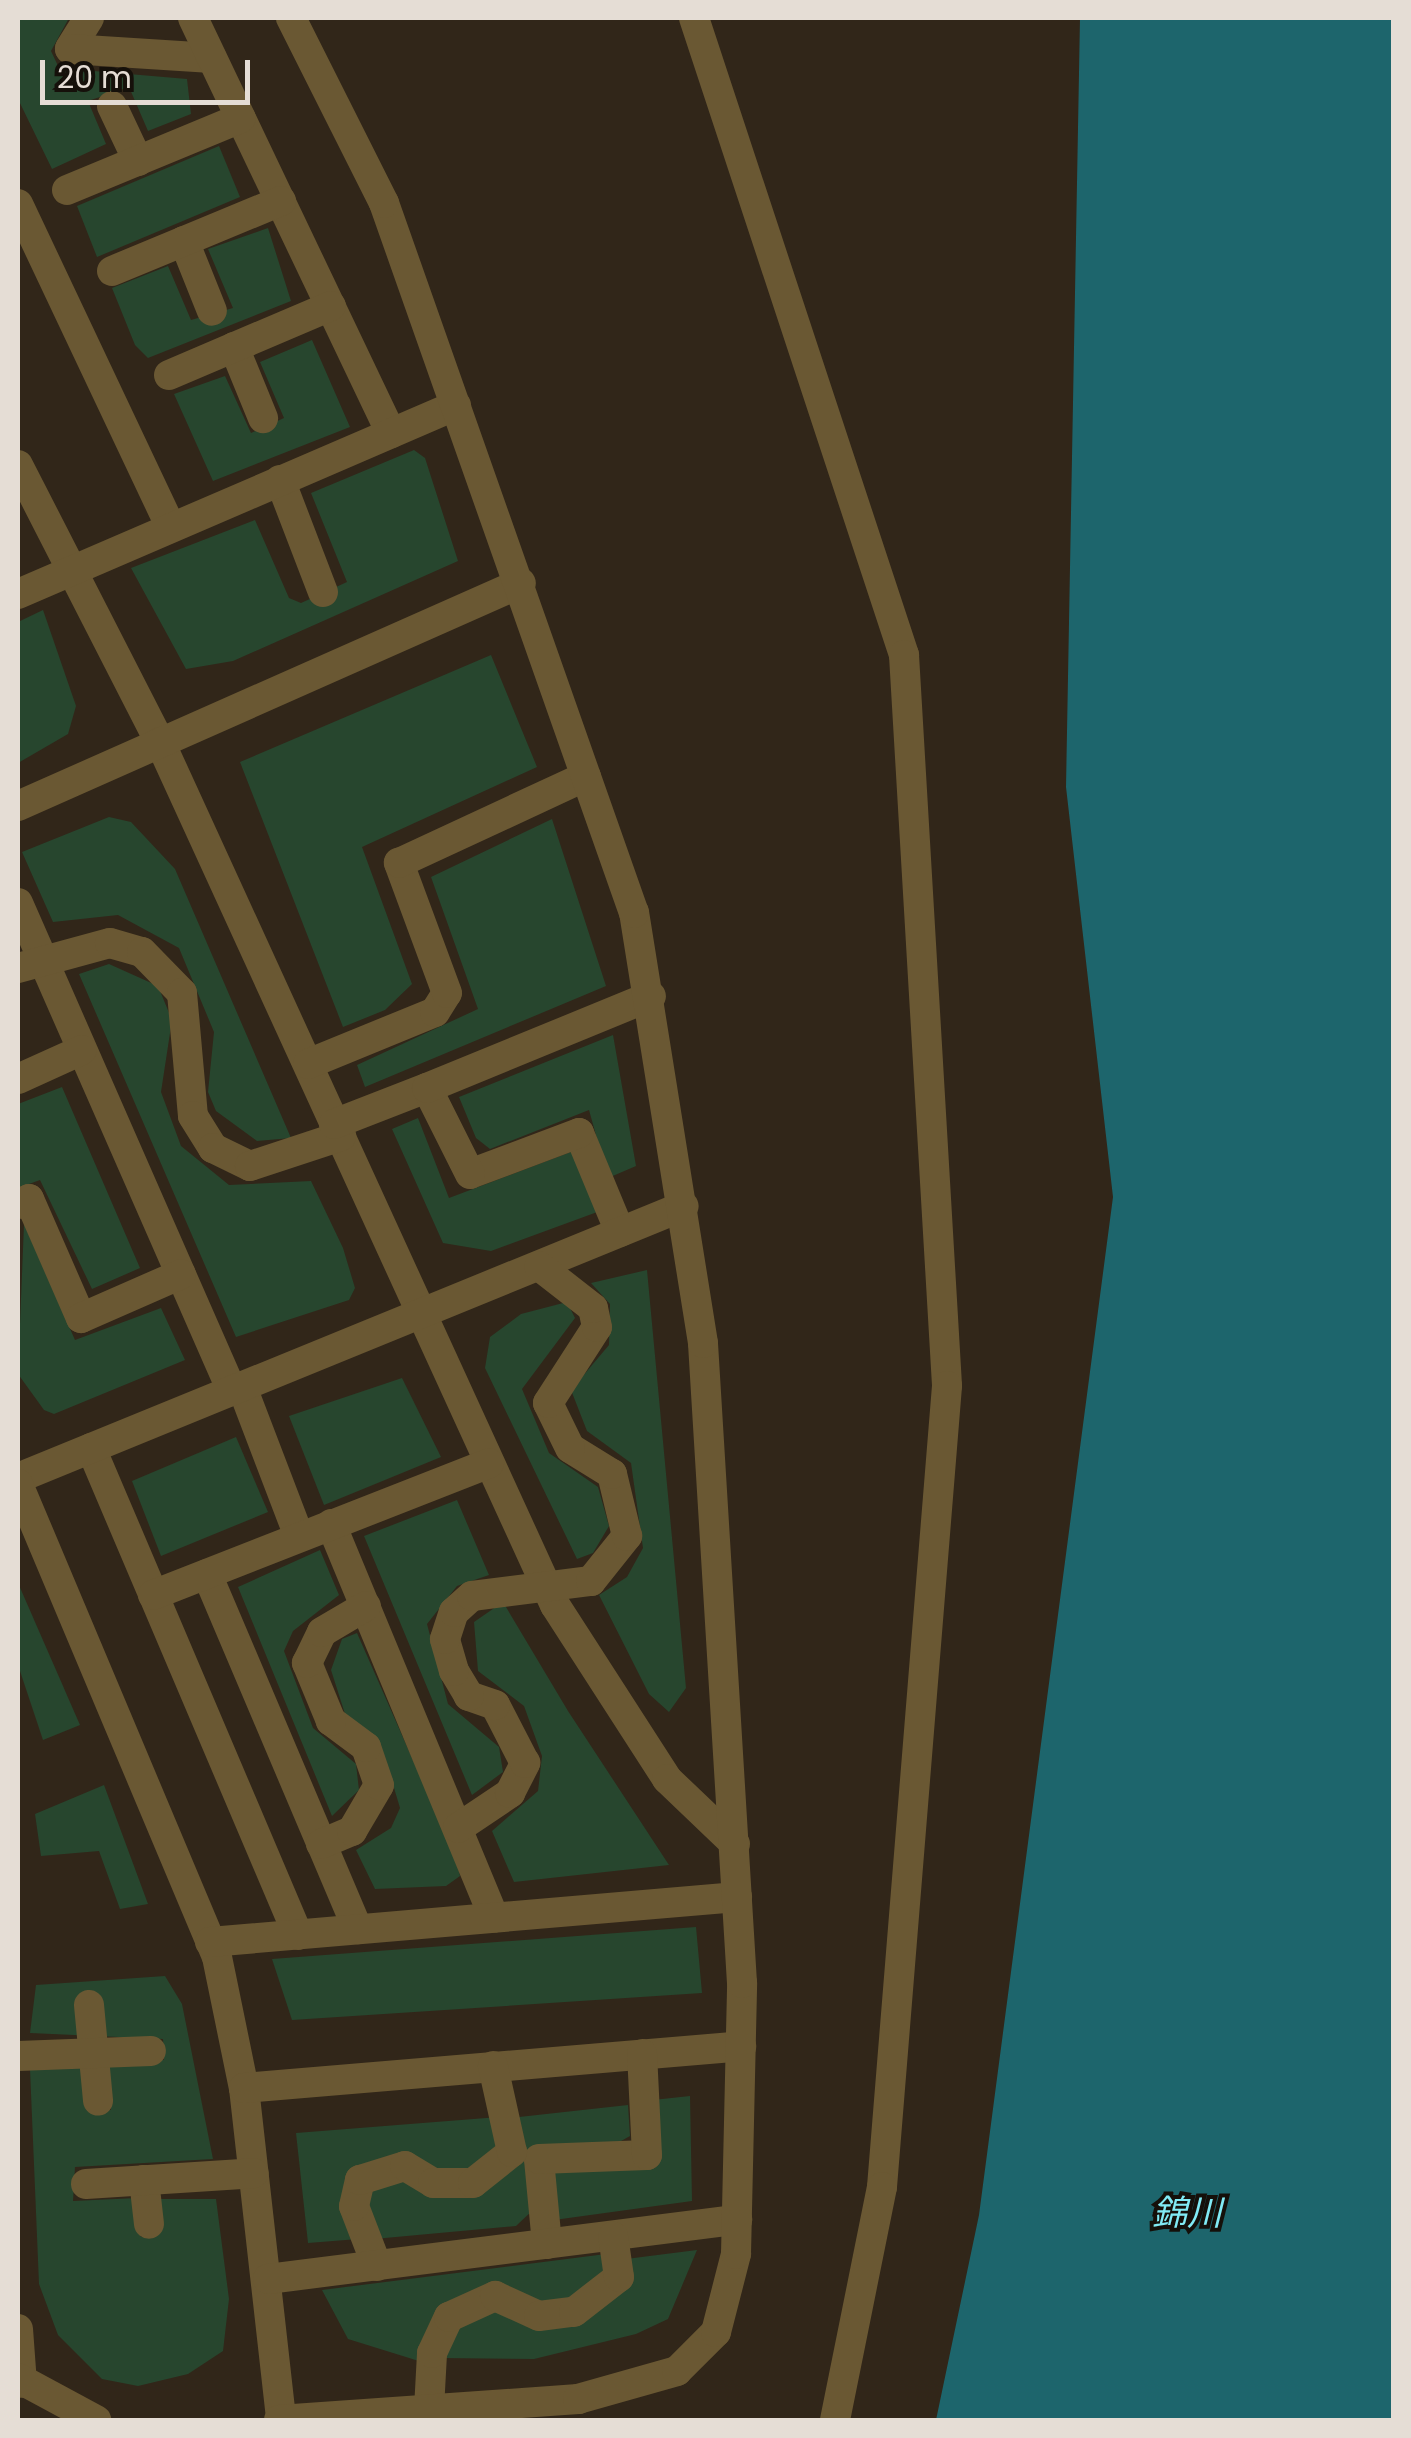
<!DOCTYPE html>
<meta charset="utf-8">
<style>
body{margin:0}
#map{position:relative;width:1411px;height:2438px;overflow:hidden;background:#312619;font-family:Poppins,"Noto Sans JP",sans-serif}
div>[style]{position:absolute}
.green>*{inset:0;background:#27462e}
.water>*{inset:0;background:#1d656c}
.minor>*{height:30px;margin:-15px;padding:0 15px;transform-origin:15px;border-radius:15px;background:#6a5833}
span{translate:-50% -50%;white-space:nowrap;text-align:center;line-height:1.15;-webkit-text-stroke:8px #15100a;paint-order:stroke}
.water-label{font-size:35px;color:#81ebf5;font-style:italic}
.frame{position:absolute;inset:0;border:20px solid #e5ddd5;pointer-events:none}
.scale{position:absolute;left:40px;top:60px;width:210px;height:45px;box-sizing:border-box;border:5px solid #e5ddd5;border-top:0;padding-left:12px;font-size:30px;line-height:35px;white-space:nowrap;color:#e5ddd5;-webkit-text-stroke:8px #15100a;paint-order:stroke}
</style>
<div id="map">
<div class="green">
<div style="clip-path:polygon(18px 18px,69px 18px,51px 51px,59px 68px,187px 79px,191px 114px,148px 131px,129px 87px,88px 101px,106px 144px,52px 169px,18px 99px)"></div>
<div style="clip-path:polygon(219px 146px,240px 197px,97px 257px,77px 206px)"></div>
<div style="clip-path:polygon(268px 228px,291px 301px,148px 358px,135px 345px,112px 288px,168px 266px,191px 320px,233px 308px,208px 249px)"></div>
<div style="clip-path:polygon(312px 340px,350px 427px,213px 481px,174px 394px,225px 376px,251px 433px,284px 418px,260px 362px)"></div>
<div style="clip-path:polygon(414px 450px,425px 458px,458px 561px,233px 661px,186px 669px,131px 568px,255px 520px,289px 598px,301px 603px,347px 582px,311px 493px)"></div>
<div style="clip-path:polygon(43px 610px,76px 706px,68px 734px,18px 763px,18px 622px)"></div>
<div style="clip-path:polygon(491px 655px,537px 767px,362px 847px,412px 984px,385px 1010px,343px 1027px,240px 762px)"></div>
<div style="clip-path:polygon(109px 817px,131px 822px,175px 869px,291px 1138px,257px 1141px,216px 1111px,208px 1092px,214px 1032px,179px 948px,118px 915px,53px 922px,22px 852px)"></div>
<div style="clip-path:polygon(552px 819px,606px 986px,365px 1087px,357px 1065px,478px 1009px,431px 877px)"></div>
<div style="clip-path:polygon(109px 964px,158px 986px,172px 1020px,161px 1092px,181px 1146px,229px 1185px,311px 1181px,343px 1248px,355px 1288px,349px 1300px,236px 1337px,79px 974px)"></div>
<div style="clip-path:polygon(613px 1035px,636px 1166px,608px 1178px,589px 1110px,490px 1149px,476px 1138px,459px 1097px)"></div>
<div style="clip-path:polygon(62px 1087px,140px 1268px,92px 1289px,40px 1180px,18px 1188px,18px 1104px)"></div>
<div style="clip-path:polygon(418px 1118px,449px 1198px,576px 1150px,600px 1211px,491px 1251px,443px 1243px,392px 1129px)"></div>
<div style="clip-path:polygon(24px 1224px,75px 1340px,161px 1308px,185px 1360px,54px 1414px,44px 1410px,18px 1374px)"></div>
<div style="clip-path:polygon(647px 1270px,686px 1688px,669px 1712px,649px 1694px,599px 1595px,627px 1577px,643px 1548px,631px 1463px,587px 1431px,571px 1390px,609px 1345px,610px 1304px,591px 1283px)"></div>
<div style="clip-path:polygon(567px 1302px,575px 1318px,522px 1389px,549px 1453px,598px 1487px,609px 1526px,593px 1553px,577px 1559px,485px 1368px,490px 1337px,521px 1314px)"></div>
<div style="clip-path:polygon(402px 1378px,441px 1457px,324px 1505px,289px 1416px)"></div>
<div style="clip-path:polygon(236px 1437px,268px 1512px,161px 1556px,132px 1481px)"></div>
<div style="clip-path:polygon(457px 1500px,489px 1575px,457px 1586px,427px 1624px,448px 1704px,499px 1747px,503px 1772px,472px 1795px,364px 1536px)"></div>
<div style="clip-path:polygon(320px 1550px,339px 1595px,293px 1631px,284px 1651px,313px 1728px,356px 1764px,359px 1790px,332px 1816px,238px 1587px)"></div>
<div style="clip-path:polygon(18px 1583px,80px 1725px,43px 1740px,18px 1665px)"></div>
<div style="clip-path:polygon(503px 1602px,568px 1711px,669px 1865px,514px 1882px,492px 1831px,538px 1791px,542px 1756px,524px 1706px,478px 1671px,474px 1622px)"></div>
<div style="clip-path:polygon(357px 1633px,457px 1860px,460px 1876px,446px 1886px,375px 1889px,356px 1850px,391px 1828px,400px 1808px,386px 1761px,346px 1717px,331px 1670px,342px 1639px)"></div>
<div style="clip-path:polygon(104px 1785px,148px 1904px,120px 1909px,99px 1851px,41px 1856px,35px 1814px)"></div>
<div style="clip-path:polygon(696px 1927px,702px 1993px,292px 2020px,272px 1959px)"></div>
<div style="clip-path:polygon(165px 1976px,182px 2004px,213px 2159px,75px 2167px,73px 2201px,137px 2198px,141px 2237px,157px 2232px,157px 2199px,216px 2199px,229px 2299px,223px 2351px,188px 2374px,138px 2386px,102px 2379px,58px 2335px,39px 2284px,30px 2069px,83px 2063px,87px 2111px,111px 2110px,108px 2061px,164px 2060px,163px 2039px,30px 2033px,36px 1985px)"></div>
<div style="clip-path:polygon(690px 2096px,692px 2201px,554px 2220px,551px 2168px,654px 2163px,653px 2100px)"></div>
<div style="clip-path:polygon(628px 2105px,630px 2136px,614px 2145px,532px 2148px,533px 2210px,516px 2226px,374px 2239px,365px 2205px,378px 2175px,477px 2190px,519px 2117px)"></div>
<div style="clip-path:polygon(499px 2117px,501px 2146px,458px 2176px,377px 2161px,358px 2239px,308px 2243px,296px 2133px)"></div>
<div style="clip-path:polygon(697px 2250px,668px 2319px,636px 2334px,534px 2359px,440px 2358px,459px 2320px,498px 2308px,543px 2327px,626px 2259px)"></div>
<div style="clip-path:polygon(606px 2254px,600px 2288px,546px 2309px,500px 2290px,422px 2362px,348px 2339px,322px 2290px)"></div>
</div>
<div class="water">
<div style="clip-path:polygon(1080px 18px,1393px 18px,1393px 2420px,936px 2420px,979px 2215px,1113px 1197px,1066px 787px)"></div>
</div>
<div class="minor">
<div style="left:89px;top:18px;width:36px;rotate:122deg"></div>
<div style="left:70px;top:49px;width:142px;rotate:3.6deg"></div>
<div style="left:193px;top:18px;width:460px;rotate:64.5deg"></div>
<div style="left:694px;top:18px;width:671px;rotate:71.75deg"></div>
<div style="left:904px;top:655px;width:732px;rotate:86.63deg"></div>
<div style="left:947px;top:1386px;width:804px;rotate:94.64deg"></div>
<div style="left:882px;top:2187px;width:238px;rotate:101.4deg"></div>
<div style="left:112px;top:106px;width:61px;rotate:64.7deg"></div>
<div style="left:67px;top:190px;width:188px;rotate:-22.5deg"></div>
<div style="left:18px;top:204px;width:357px;rotate:64.7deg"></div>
<div style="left:184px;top:241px;width:75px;rotate:68.2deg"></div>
<div style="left:112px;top:271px;width:183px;rotate:-22.5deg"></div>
<div style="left:234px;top:347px;width:77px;rotate:67.8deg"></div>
<div style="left:169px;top:375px;width:176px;rotate:-23.1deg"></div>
<div style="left:18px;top:465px;width:311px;rotate:62.9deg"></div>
<div style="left:160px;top:742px;width:949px;rotate:65.41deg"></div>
<div style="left:555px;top:1605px;width:207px;rotate:57.2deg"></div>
<div style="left:667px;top:1779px;width:94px;rotate:43.7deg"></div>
<div style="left:280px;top:480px;width:120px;rotate:69deg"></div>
<div style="left:18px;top:594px;width:477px;rotate:-23.3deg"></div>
<div style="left:18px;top:806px;width:550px;rotate:-23.91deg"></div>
<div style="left:18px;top:903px;width:533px;rotate:66.32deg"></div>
<div style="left:18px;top:968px;width:95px;rotate:-15.2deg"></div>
<div style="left:110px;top:943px;width:33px;rotate:16deg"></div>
<div style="left:142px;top:952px;width:57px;rotate:45.7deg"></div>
<div style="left:182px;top:993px;width:123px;rotate:84.9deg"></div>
<div style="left:193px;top:1116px;width:38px;rotate:58deg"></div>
<div style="left:213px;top:1148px;width:41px;rotate:25.9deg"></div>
<div style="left:250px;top:1166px;width:96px;rotate:-18.2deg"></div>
<div style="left:308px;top:1064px;width:137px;rotate:-22.3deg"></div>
<div style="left:435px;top:1012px;width:22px;rotate:-58deg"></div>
<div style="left:447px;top:993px;width:139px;rotate:-110.3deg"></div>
<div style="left:399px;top:863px;width:206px;rotate:-24.9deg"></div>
<div style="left:18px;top:1079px;width:70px;rotate:-24.4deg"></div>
<div style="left:334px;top:1124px;width:100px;rotate:-21.2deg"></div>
<div style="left:18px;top:1204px;width:12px;rotate:-24deg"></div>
<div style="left:29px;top:1199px;width:130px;rotate:66.4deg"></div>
<div style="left:81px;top:1318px;width:109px;rotate:-23.7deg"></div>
<div style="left:620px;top:1232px;width:107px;rotate:-112.5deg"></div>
<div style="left:579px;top:1133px;width:116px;rotate:159.4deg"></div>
<div style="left:470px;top:1174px;width:96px;rotate:-116.6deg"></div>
<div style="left:427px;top:1088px;width:242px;rotate:-22.3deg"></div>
<div style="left:242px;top:1387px;width:160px;rotate:69.1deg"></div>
<div style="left:91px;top:1448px;width:529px;rotate:66.97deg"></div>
<div style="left:18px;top:1478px;width:719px;rotate:-22.22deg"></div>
<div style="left:18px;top:1484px;width:513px;rotate:67.18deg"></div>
<div style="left:217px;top:1957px;width:134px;rotate:78.4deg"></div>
<div style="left:244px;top:2088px;width:334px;rotate:83.6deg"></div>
<div style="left:331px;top:1524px;width:426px;rotate:67.5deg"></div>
<div style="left:207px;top:1574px;width:386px;rotate:67deg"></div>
<div style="left:153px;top:1595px;width:361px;rotate:-21.4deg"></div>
<div style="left:458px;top:1828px;width:63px;rotate:-33.9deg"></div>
<div style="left:510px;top:1793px;width:34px;rotate:-63deg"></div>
<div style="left:525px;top:1763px;width:65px;rotate:-117.3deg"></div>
<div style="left:495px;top:1705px;width:28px;rotate:-161deg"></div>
<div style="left:469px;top:1696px;width:29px;rotate:-121deg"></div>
<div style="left:454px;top:1671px;width:33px;rotate:-106deg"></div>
<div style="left:445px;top:1639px;width:28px;rotate:-72deg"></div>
<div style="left:454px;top:1612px;width:24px;rotate:-42deg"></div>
<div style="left:472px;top:1596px;width:120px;rotate:-7.2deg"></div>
<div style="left:591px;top:1581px;width:58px;rotate:-51.3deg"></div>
<div style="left:627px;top:1536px;width:64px;rotate:-103.6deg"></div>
<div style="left:612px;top:1474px;width:49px;rotate:-148.2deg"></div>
<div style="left:570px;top:1448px;width:50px;rotate:-116.1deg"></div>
<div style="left:548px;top:1403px;width:90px;rotate:-57.2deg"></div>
<div style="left:597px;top:1327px;width:19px;rotate:-102deg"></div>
<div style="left:593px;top:1308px;width:68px;rotate:-142.1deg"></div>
<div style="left:321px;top:1844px;width:34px;rotate:-23deg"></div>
<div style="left:352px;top:1831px;width:53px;rotate:-59.6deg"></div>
<div style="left:379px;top:1785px;width:40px;rotate:-108.9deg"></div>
<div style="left:366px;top:1747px;width:44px;rotate:-143.4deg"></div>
<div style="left:331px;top:1721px;width:63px;rotate:-112.5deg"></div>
<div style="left:307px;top:1663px;width:34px;rotate:-64deg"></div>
<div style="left:322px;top:1632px;width:51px;rotate:-30.6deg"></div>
<div style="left:210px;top:1942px;width:529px;rotate:-4.88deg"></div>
<div style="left:89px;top:2005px;width:96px;rotate:84.6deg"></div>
<div style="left:18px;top:2056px;width:133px;rotate:-2.2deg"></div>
<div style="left:244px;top:2088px;width:499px;rotate:-4.8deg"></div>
<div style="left:144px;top:2180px;width:44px;rotate:83.5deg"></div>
<div style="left:86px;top:2184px;width:168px;rotate:-3.7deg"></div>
<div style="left:547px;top:2244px;width:85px;rotate:-95.4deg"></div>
<div style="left:539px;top:2159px;width:108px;rotate:-2.1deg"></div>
<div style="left:647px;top:2155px;width:101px;rotate:-92.8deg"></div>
<div style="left:377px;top:2266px;width:64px;rotate:-111deg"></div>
<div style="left:354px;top:2206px;width:27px;rotate:-77deg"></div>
<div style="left:360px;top:2180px;width:47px;rotate:-17.3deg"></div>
<div style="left:405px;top:2166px;width:33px;rotate:31deg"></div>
<div style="left:433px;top:2183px;width:40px"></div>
<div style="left:473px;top:2183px;width:50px;rotate:-38.5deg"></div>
<div style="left:512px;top:2152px;width:88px;rotate:-102.5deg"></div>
<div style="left:268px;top:2279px;width:473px;rotate:-7.2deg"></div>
<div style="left:18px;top:2329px;width:54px;rotate:85.8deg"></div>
<div style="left:18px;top:2378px;width:89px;rotate:28.3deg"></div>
<div style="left:429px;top:2409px;width:56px;rotate:-86.9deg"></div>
<div style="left:432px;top:2353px;width:40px;rotate:-65deg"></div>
<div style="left:449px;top:2317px;width:51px;rotate:-24.5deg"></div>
<div style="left:495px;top:2296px;width:48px;rotate:24.4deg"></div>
<div style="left:539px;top:2316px;width:35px;rotate:-7deg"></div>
<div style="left:574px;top:2312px;width:57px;rotate:-37.9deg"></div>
<div style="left:619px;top:2277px;width:41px;rotate:-98.3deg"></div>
<div style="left:279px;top:2420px;width:300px;rotate:-4deg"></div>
<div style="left:578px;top:2399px;width:103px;rotate:-15.8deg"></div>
<div style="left:677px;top:2371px;width:55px;rotate:-45deg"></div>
<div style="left:716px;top:2332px;width:81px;rotate:-75.6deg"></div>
<div style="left:736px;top:2254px;width:271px;rotate:-88.7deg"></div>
<div style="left:742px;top:1983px;width:641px;rotate:-93.49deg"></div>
<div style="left:703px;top:1343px;width:436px;rotate:-99.1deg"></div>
<div style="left:634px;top:913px;width:753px;rotate:-109.4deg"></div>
<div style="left:384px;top:203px;width:207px;rotate:-116.7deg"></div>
</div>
<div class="water-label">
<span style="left:1187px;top:2213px">錦川</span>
</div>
<div class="frame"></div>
<div class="scale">20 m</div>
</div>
